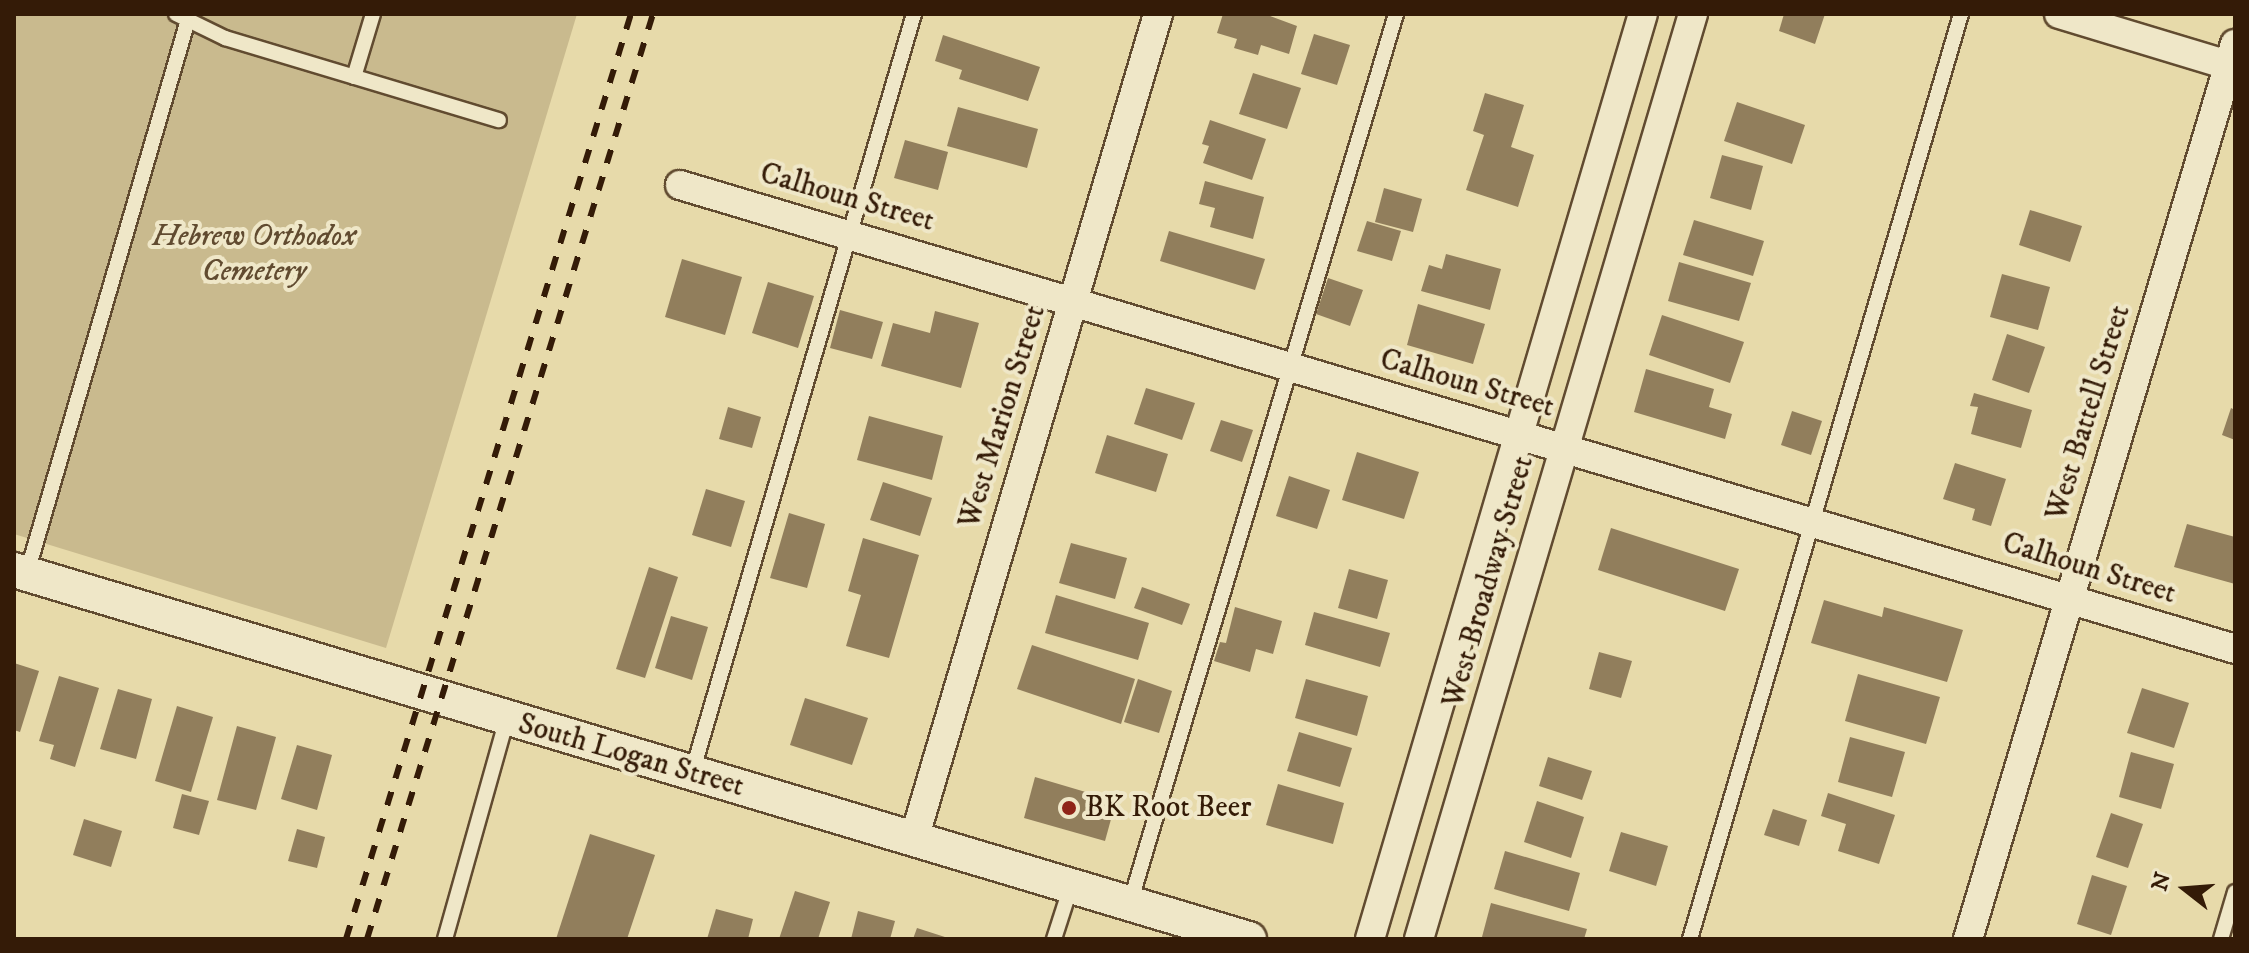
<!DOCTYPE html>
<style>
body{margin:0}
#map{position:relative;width:2249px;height:953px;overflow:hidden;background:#e7daaa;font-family:"IM FELL DW Pica",serif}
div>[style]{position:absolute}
.green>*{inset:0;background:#c9ba8e}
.building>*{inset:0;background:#917e5c}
.roads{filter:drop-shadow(2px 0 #614b30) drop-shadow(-2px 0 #614b30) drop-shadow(0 2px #614b30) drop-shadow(0 -2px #614b30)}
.service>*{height:14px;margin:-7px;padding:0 7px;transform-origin:7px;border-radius:7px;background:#efe7c8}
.minor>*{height:28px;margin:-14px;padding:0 14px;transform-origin:14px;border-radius:14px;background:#efe7c8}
.tertiary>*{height:34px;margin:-17px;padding:0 17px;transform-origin:17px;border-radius:17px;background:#efe7c8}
.rail>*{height:6px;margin-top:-3px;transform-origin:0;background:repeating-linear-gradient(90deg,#341b07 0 14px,transparent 0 28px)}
.dots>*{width:22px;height:22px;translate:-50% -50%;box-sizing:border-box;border:4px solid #efe7c8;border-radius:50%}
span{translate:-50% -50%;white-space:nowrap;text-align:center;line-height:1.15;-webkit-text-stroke:8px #efe7c8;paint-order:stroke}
.street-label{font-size:30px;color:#341b07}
.park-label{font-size:30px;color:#614b30;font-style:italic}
.poi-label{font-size:30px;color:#341b07}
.left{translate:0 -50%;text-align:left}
.frame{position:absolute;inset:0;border:16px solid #341b07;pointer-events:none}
.north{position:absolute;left:2145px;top:849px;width:80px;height:80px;-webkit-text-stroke:6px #efe7c8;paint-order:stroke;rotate:287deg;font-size:22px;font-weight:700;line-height:32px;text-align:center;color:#341b07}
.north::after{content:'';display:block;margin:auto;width:28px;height:36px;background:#341b07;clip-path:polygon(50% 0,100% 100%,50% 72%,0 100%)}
</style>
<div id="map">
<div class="green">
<div style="clip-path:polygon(14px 14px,577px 14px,386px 648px,14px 534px)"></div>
</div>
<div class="building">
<div style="clip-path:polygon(1223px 14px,1265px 14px,1297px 26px,1289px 54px,1261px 45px,1258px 55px,1234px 48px,1237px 39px,1217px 33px)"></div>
<div style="clip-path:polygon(1784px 14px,1825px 14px,1815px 44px,1779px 31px)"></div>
<div style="clip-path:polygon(1314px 34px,1350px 45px,1337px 85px,1301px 74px)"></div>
<div style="clip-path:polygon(943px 35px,1040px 67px,1028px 101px,959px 79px,962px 70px,935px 61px)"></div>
<div style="clip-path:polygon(1253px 73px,1301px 88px,1287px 129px,1239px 114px)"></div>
<div style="clip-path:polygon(1485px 93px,1524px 105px,1511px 147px,1534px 155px,1518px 207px,1466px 190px,1484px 135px,1473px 131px)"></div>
<div style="clip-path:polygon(1737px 102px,1805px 125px,1792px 164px,1724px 141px)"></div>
<div style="clip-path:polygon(958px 107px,1038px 129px,1027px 168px,947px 146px)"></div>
<div style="clip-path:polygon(1210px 120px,1266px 139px,1252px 180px,1203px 163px,1209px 146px,1202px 144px)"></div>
<div style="clip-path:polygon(905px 140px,948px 152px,938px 190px,894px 178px)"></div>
<div style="clip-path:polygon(1722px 155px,1763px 166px,1751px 210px,1710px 198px)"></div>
<div style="clip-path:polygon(1205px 181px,1264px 197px,1253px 239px,1210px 227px,1215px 208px,1199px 204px)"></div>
<div style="clip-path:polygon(1384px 188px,1422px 199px,1413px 232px,1375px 222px)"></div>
<div style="clip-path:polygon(2030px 210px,2082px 226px,2070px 262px,2019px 245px)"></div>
<div style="clip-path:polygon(1694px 220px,1764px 241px,1753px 276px,1683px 255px)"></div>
<div style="clip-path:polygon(1367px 221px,1401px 231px,1392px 261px,1357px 251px)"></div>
<div style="clip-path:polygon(1169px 231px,1265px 259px,1255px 290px,1160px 261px)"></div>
<div style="clip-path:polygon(1446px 254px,1501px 269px,1490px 310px,1421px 291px,1429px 265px,1442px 269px)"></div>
<div style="clip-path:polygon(682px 259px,742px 277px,725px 335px,665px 317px)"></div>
<div style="clip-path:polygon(1679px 262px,1751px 283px,1739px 321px,1668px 301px)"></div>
<div style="clip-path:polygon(2002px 274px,2050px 287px,2038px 330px,1990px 317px)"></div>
<div style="clip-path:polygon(1328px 278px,1363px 290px,1350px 326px,1316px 314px)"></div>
<div style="clip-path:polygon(768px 282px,814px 296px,798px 348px,752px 333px)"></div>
<div style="clip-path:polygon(1418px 304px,1485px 324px,1473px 364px,1407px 345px)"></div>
<div style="clip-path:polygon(840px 310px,883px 322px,872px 359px,830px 348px)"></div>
<div style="clip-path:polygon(935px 311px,979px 323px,961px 388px,881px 366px,893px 323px,930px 333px)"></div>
<div style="clip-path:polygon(1662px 315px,1744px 342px,1730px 383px,1649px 355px)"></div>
<div style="clip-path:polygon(2007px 334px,2045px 347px,2029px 393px,1992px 380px)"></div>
<div style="clip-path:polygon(1646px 369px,1714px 389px,1709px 407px,1732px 414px,1725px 439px,1634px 412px)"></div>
<div style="clip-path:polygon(1146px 388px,1195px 403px,1182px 440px,1134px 424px)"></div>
<div style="clip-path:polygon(1974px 393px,2032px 410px,2021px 448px,1971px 434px,1978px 407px,1970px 406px)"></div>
<div style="clip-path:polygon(728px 407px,761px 417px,752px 448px,719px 439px)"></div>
<div style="clip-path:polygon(2231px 408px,2235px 410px,2235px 440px,2222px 435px)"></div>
<div style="clip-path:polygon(1792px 411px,1822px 421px,1811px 455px,1781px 445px)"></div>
<div style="clip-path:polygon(869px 416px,943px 436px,932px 480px,857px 460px)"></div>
<div style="clip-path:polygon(1221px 420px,1253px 430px,1242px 462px,1210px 451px)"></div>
<div style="clip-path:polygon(1107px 435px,1168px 454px,1156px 492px,1095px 473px)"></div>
<div style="clip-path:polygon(1357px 452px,1419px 472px,1404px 519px,1342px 500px)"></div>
<div style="clip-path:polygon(1955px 463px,2006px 479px,1991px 526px,1972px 520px,1975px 509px,1943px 499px)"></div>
<div style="clip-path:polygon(1289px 476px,1330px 490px,1317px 529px,1276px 516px)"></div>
<div style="clip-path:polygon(883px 482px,932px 498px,920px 536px,870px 520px)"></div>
<div style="clip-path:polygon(706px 489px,745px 501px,731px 547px,692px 535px)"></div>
<div style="clip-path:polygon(789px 513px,825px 524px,807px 588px,770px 578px)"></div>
<div style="clip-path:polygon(2187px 524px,2235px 537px,2235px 584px,2174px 567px)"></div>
<div style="clip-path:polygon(1611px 528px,1739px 569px,1725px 611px,1598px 570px)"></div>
<div style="clip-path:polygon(863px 538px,919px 555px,889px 658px,846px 646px,861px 595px,848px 591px)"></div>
<div style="clip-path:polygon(1071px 543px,1127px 558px,1115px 599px,1059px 583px)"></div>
<div style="clip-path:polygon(649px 567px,678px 577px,645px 678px,616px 669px)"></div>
<div style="clip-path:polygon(1349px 569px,1388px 580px,1377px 619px,1338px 608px)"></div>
<div style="clip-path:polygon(1142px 587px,1190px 604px,1182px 625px,1134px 608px)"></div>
<div style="clip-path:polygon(1056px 595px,1149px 623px,1138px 660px,1045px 633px)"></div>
<div style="clip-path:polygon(1824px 600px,1882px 617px,1884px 607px,1963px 630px,1947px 682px,1811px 643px)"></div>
<div style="clip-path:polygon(1235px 607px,1282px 621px,1273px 654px,1256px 649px,1250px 672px,1214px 661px,1220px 642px,1226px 643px)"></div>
<div style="clip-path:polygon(1314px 612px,1390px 633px,1380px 667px,1305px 645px)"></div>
<div style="clip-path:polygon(671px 616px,708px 627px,692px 680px,655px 668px)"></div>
<div style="clip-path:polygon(1032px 645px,1135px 679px,1121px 724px,1017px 689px)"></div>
<div style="clip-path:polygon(1599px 652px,1632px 661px,1621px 698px,1589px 689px)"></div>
<div style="clip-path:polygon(14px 663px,39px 671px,20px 732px,14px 730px)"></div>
<div style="clip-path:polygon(1858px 674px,1940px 697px,1926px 744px,1845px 721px)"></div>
<div style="clip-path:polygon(59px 676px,99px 688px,75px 767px,50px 759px,54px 745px,39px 741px)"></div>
<div style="clip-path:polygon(1138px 679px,1172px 691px,1159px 733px,1124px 722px)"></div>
<div style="clip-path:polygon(1306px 679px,1368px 696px,1357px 736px,1295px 718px)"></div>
<div style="clip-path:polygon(2142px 688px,2189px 703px,2174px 748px,2127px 733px)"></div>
<div style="clip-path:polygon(118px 689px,152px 699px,136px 759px,100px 749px)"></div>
<div style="clip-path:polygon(805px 698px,868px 718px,852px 765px,790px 745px)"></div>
<div style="clip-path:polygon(177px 706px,213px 717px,191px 792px,155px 781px)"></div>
<div style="clip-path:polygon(237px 726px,276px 737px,256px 810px,217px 800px)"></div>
<div style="clip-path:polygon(1299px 732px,1352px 748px,1340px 787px,1287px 771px)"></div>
<div style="clip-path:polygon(1850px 737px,1905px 752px,1892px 797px,1838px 782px)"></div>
<div style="clip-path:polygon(297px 745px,332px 755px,317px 810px,281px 799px)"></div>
<div style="clip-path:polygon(2131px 752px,2174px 764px,2161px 809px,2119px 797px)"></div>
<div style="clip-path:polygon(1548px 757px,1592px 771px,1582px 800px,1539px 786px)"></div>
<div style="clip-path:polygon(1035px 777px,1116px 801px,1105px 841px,1024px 818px)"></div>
<div style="clip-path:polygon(1278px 784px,1344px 803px,1333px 844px,1266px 825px)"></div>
<div style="clip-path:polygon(1828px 793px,1895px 815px,1879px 864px,1838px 851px,1846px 824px,1821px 816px)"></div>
<div style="clip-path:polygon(182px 794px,209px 801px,199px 835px,173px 828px)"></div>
<div style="clip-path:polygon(1537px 801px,1584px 817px,1571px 858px,1524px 842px)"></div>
<div style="clip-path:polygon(1773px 809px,1807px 820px,1799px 846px,1764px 835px)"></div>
<div style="clip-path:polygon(2111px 813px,2143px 824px,2128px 868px,2096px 857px)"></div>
<div style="clip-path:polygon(84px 819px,122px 831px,111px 867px,73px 855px)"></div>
<div style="clip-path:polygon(297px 829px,325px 837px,317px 868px,288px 861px)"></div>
<div style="clip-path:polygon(1621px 832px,1668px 846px,1656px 886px,1609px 871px)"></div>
<div style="clip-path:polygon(590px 834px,655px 855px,627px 939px,556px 939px)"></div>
<div style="clip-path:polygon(1505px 851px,1580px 873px,1569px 911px,1494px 889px)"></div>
<div style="clip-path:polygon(2092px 875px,2127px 886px,2111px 935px,2077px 924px)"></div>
<div style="clip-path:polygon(795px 891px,830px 902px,818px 939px,779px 939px)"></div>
<div style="clip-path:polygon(1491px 903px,1587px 929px,1584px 939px,1482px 937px)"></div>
<div style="clip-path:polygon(716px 909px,753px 919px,748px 939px,707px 939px)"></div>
<div style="clip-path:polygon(858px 911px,895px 921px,890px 939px,851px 939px)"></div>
<div style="clip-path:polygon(917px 928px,948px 938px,948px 939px,913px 939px)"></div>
</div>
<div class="roads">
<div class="service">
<div style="left:176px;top:14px;width:55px;rotate:26.1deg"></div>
<div style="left:225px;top:38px;width:286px;rotate:16.7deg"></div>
<div style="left:354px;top:77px;width:66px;rotate:-73.2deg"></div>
<div style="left:27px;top:573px;width:576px;rotate:-73.77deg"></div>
<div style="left:692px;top:773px;width:791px;rotate:-73.7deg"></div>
<div style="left:1130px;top:903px;width:928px;rotate:-73.34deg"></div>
<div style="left:445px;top:939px;width:229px;rotate:-74.3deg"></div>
<div style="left:1054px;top:939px;width:56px;rotate:-72.2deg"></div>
<div style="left:1690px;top:939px;width:964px;rotate:-73.67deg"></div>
<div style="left:2221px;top:939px;width:49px;rotate:-73.4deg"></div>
</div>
<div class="minor">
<div style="left:2059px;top:14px;width:184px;rotate:16.8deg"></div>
<div style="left:680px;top:185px;width:1623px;rotate:16.61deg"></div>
<div style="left:914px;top:839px;width:860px;rotate:-73.52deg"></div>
<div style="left:1370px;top:939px;width:964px;rotate:-73.56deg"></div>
<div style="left:1419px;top:939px;width:965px;rotate:-73.5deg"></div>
<div style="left:1968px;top:939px;width:934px;rotate:-73.39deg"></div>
</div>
<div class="tertiary">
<div style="left:14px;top:570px;width:1289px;rotate:16.64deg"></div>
</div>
</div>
<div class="rail">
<div style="left:346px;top:939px;width:968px;rotate:-72.88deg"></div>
<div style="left:367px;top:939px;width:968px;rotate:-72.82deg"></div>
</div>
<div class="dots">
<div style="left:1069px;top:808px;background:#8f2418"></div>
</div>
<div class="street-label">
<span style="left:847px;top:198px;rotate:16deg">Calhoun Street</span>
<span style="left:1467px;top:384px;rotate:16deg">Calhoun Street</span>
<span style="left:2089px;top:413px;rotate:-73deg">West Battell Street</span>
<span style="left:1003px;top:417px;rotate:-73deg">West Marion Street</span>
<span style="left:2089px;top:569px;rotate:17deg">Calhoun Street</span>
<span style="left:1489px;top:582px;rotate:-74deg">West Broadway Street</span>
<span style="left:631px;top:756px;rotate:16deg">South Logan Street</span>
</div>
<div class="park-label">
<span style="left:254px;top:254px">Hebrew Orthodox<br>Cemetery</span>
</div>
<div class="poi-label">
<span class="left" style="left:1085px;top:808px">BK Root Beer</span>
</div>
<div class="frame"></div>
<div class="north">N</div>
</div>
